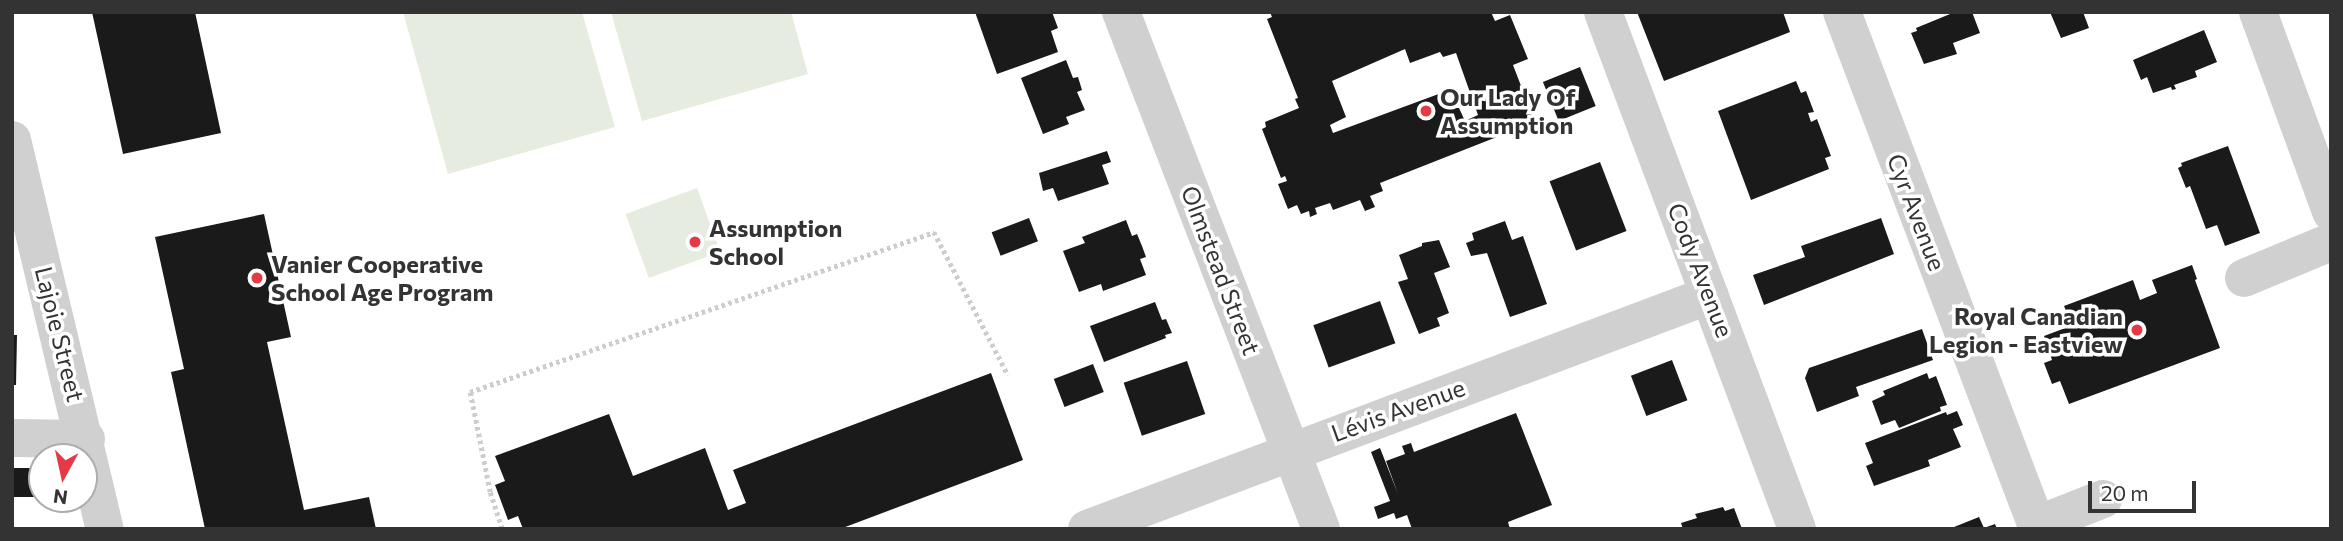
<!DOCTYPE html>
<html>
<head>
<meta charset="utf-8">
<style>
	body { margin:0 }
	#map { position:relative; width:2343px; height:541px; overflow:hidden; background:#fff; font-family:Commissioner,sans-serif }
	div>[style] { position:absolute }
	.green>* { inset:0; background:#e6ecdf; transform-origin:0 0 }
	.building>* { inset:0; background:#1a1a1a; transform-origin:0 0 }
	.path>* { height:4.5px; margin-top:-2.25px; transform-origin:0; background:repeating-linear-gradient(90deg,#cdcdcd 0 3.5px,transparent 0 7px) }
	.minor>* { height:38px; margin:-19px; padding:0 19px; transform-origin:19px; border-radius:19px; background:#d0d0d0 }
	.dots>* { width:19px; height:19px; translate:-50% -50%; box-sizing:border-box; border:4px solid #fff; border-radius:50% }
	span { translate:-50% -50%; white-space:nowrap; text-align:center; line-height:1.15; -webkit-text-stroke:7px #fff; paint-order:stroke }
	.poi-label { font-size:24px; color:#333; font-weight:700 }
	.left { translate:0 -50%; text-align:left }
	.right { translate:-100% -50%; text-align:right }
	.street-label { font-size:24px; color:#333 }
	.frame { position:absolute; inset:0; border:14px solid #333; pointer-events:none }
	.north { position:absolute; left:28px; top:443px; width:70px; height:70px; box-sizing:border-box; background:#fff; border:2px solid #adadad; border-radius:50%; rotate:188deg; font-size:19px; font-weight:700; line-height:28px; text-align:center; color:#333 }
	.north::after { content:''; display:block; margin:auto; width:24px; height:32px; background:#e63946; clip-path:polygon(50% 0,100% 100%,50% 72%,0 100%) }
	.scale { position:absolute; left:2088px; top:481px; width:108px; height:32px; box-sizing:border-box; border:4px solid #333; border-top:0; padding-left:9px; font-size:21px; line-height:24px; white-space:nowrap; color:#333; -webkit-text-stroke:5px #fff; paint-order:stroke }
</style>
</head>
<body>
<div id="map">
	<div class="green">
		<i style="clip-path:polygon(403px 12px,582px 12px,615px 127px,448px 174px)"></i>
		<i style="clip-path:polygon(611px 12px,791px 12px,808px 74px,642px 121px)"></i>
		<i style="left:697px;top:188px;width:68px;height:76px;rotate:70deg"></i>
	</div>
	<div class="building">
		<i style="clip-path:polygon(92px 12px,195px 12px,221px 133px,123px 154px)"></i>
		<i style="clip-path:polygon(975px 12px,1052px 12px,1058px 28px,1051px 31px,1058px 52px,997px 74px)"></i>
		<i style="clip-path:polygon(evenodd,1270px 12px,1491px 12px,1495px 21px,1510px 15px,1528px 59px,1513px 65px,1535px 122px,1380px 183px,1383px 191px,1370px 196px,1375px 207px,1365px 211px,1360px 200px,1333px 210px,1330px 203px,1315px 208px,1317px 214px,1310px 217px,1309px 211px,1301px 214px,1297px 205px,1288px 209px,1278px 184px,1287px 181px,1285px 176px,1281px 178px,1262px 129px,1266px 127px,1265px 122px,1299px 108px,1295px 99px,1298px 98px,1267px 19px,1272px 17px,1270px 12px,1405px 49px,1410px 63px,1440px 52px,1443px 57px,1456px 53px,1478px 115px,1465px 121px,1459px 108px,1450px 108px,1444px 92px,1333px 133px,1330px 125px,1346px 117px,1332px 81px,1405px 49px)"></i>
		<i style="clip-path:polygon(1637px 12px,1783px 12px,1790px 32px,1664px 81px)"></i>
		<i style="clip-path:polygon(1955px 12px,1972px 12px,1980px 33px,1953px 43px,1957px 54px,1924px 64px,1911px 33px,1917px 31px,1916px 28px)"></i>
		<i style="clip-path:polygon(2050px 12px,2083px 12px,2089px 28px,2061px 38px)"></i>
		<i style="clip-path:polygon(2204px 30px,2217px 62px,2195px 71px,2197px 77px,2174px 85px,2176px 89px,2172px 90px,2171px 87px,2153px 93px,2147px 77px,2141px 80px,2133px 60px)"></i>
		<i style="clip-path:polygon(1066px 60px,1073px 78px,1078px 77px,1082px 90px,1077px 92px,1085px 110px,1066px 117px,1069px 124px,1043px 134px,1021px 78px)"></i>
		<i style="left:1580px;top:67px;width:42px;height:40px;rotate:68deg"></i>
		<i style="clip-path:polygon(1796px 81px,1801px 93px,1806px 91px,1814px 112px,1808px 113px,1811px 122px,1817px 119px,1831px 156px,1825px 158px,1829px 169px,1751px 200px,1718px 111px)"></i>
		<i style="clip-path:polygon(2228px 146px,2260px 233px,2225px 246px,2217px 225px,2206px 229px,2190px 186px,2186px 188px,2178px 168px,2182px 166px,2181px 163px)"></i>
		<i style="clip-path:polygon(1107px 151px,1111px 162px,1102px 165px,1109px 184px,1058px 201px,1053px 188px,1043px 191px,1039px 173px)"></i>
		<i style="left:1600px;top:162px;width:74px;height:54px;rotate:69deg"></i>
		<i style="clip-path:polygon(264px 214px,291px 337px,267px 342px,304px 510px,369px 497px,376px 529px,205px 529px,171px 372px,184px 369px,155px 237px)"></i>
		<i style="left:1029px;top:218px;width:25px;height:40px;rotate:69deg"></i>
		<i style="clip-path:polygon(1881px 218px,1894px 254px,1764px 305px,1753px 275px,1805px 257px,1801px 246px)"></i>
		<i style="clip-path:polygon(1126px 220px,1132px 236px,1137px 234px,1142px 246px,1146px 257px,1140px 259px,1146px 275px,1103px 291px,1101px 284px,1079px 292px,1063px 251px,1085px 243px,1082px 237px)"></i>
		<i style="clip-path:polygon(1505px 221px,1512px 240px,1523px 236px,1547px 304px,1510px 317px,1487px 253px,1471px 256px,1466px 243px,1474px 240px,1472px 233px)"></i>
		<i style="clip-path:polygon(1439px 240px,1450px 267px,1434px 273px,1449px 313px,1437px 318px,1440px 326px,1419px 334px,1398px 282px,1408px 279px,1399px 255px,1422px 246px,1422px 243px)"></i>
		<i style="clip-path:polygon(2192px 265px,2197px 279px,2195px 280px,2220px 348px,2069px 404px,2060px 381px,2052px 384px,2044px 363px,2052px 360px,2044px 336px,2076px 324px,2071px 312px,2067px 313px,2064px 306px,2133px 280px,2140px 300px,2157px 293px,2152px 280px)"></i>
		<i style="left:1380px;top:301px;width:45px;height:71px;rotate:70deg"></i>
		<i style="clip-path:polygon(1155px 302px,1162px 320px,1166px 319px,1172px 333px,1165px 335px,1166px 338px,1104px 362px,1090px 326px)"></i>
		<i style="clip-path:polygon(1922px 329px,1933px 360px,1856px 387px,1859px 396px,1817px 412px,1805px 378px,1809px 368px)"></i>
		<i style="clip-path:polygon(12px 335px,17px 335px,16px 385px,12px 385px)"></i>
		<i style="left:1672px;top:360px;width:43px;height:44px;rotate:69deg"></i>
		<i style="left:1187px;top:361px;width:56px;height:67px;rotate:71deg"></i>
		<i style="left:1093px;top:364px;width:30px;height:42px;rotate:69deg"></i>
		<i style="clip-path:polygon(991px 373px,1023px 460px,840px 529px,523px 529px,518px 516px,508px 520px,495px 485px,505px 481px,495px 456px,609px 414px,633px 476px,705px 448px,728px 510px,746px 503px,733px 470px)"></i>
		<i style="clip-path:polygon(1927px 373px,1929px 379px,1936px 376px,1947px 405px,1940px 407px,1941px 411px,1899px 428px,1895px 420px,1881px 425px,1872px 401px,1885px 395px,1883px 391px)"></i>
		<i style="clip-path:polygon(1957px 411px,1963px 425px,1953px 429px,1961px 447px,1928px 460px,1930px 466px,1874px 486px,1866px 466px,1873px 463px,1865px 443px,1946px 412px,1947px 415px)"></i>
		<i style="clip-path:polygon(1516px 413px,1552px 505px,1508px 522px,1510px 529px,1412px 529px,1407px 515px,1396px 519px,1394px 513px,1378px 519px,1374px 507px,1390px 501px,1371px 452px,1380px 448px,1398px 494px,1386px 461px,1405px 454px,1402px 446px,1411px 443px,1414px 452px)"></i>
		<i style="left:42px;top:468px;width:29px;height:30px;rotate:90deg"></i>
		<i style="clip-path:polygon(1723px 507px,1725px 511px,1734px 508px,1742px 529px,1683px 529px,1681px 523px,1697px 518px,1695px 514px)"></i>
		<i style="clip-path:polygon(1979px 517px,1984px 528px,1995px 524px,1997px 529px,1949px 529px)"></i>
	</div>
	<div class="path">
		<i style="left:502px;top:529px;width:39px;rotate:-108deg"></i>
		<i style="left:490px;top:492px;width:102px;rotate:-101.3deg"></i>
		<i style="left:470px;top:392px;width:491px;rotate:-19deg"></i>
		<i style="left:934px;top:232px;width:161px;rotate:62.6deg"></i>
	</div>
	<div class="minor">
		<i style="left:1121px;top:12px;width:554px;rotate:68.85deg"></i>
		<i style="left:1603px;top:12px;width:552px;rotate:69.43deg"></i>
		<i style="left:1842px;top:12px;width:553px;rotate:69.24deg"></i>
		<i style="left:2258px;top:12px;width:213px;rotate:69.9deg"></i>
		<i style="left:12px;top:140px;width:400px;rotate:76.6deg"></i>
		<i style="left:2244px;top:278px;width:94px;rotate:-22.5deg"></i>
		<i style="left:12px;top:438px;width:74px;rotate:0.8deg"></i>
		<i style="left:2037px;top:525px;width:71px;rotate:-21.5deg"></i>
		<i style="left:1087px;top:529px;width:665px;rotate:-20.59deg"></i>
	</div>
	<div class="dots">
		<i style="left:1426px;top:111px;background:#e63946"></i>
		<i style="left:695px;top:242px;background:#e63946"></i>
		<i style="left:257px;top:278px;background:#e63946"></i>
		<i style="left:2137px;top:330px;background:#e63946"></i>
	</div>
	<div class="poi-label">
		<span class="left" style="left:1440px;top:111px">Our Lady Of<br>Assumption</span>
		<span class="left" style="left:709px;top:242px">Assumption<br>School</span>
		<span class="left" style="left:271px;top:278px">Vanier Cooperative<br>School Age Program</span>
		<span class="right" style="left:2123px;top:330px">Royal Canadian<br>Legion - Eastview</span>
	</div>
	<div class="street-label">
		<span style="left:1917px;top:212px;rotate:69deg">Cyr Avenue</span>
		<span style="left:1221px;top:270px;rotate:69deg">Olmstead Street</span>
		<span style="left:1701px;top:270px;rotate:69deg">Cody Avenue</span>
		<span style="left:60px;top:334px;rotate:76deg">Lajoie Street</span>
		<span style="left:1398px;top:410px;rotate:-20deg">Lévis Avenue</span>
	</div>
	<div class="frame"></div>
	<div class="north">N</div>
	<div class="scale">20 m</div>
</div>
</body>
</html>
